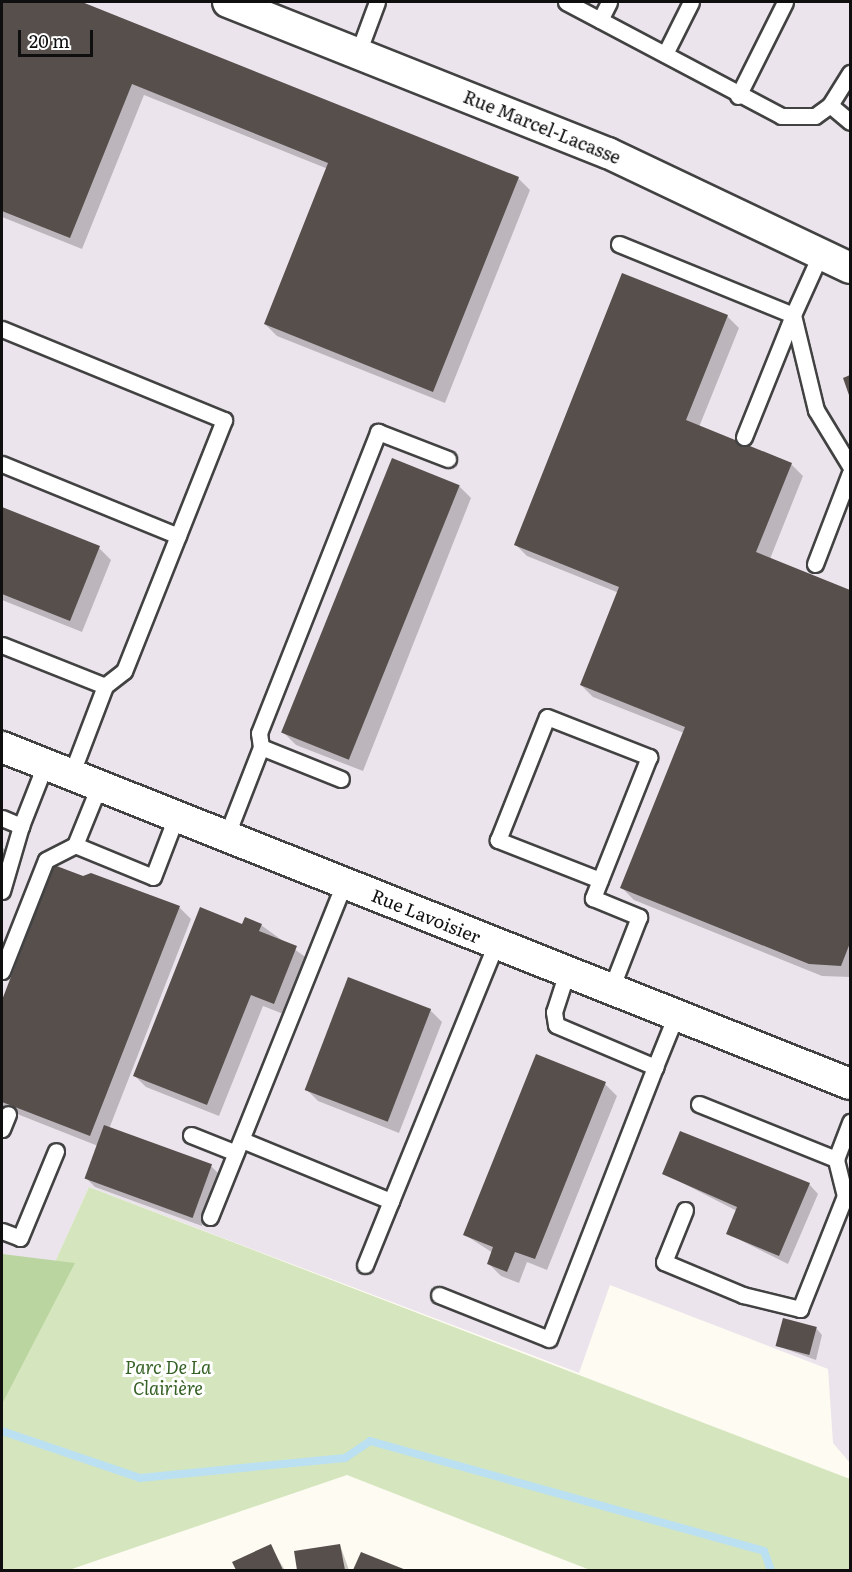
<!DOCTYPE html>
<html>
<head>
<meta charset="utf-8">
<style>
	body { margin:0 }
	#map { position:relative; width:852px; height:1572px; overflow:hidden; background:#fefbf2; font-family:Literata,serif }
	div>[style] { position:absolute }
	.industrial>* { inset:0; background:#ebe4ec }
	.green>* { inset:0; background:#d5e6be }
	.forest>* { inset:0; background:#bad59f }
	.shadow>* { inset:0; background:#0003 }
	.stream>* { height:8px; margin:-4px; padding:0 4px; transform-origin:4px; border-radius:4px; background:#bbe0f1 }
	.building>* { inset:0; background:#574f4c; transform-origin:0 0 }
	.roads { filter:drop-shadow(2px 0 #424242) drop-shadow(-2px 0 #424242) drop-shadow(0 2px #424242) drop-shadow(0 -2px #424242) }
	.lane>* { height:15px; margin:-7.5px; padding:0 7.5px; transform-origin:7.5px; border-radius:7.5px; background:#fff }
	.street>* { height:30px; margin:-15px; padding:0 15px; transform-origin:15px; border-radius:15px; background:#fff }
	span { translate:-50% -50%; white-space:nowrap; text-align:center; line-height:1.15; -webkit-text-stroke:6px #fff; paint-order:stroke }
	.street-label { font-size:18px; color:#0f0f0f }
	.park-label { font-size:18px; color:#356124; font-style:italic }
	.frame { position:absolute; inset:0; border:3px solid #0f0f0f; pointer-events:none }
	.scale { position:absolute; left:18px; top:30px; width:75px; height:27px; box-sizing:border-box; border:3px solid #0f0f0f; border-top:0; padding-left:8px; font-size:18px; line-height:21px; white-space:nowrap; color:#0f0f0f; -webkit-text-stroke:4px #fff; paint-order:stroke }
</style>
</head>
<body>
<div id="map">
	<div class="industrial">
		<i style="clip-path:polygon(2px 2px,850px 2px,850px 1463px,833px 1443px,828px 1369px,610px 1285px,579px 1373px,89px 1187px,47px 1280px,2px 1277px)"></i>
	</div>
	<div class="green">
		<i style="clip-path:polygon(89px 1187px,850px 1479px,850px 1570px,590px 1570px,347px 1475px,69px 1570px,2px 1570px,2px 1379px)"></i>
	</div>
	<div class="forest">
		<i style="clip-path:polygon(2px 1254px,75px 1263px,2px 1404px)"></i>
	</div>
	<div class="shadow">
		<i style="clip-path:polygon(2px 2px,78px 2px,518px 178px,530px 190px,445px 403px,277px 336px,265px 324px,328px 169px,144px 95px,82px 249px,2px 217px)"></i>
		<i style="clip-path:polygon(727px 316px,739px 328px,699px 427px,791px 464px,803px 476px,770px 559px,850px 591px,850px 977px,822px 976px,634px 900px,622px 888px,684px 733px,593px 697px,581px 685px,619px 593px,527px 556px,515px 544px)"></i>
		<i style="clip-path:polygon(459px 486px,471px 498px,363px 771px,296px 745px,284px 733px)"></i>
		<i style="clip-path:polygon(2px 509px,99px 548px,111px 560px,82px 632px,2px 600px)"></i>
		<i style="clip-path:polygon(2px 847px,18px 861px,2px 902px)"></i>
		<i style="clip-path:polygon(55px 867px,179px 907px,191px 919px,109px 1129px,212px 1167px,221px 1176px,202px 1226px,95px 1187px,86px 1178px,98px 1146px,2px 1108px,2px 1004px)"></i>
		<i style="clip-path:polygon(261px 925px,308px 959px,286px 1015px,263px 1006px,219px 1116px,146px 1087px,134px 1075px,243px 926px)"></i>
		<i style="clip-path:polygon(430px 1010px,442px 1022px,399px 1133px,318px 1101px,306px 1089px)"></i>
		<i style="clip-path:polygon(605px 1084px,617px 1096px,547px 1270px,527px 1262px,519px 1283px,501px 1276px,489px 1264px,493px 1253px,465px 1235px)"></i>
		<i style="clip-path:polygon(663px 1173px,809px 1184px,818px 1194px,788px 1264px,728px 1234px,737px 1211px)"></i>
		<i style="clip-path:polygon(816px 1328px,822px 1335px,816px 1360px,777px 1346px)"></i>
		<i style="clip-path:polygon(340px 1545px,349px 1570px,299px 1570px,296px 1552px)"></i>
		<i style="clip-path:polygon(270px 1546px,285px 1570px,238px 1570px,234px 1563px)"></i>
		<i style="clip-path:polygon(362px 1554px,402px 1570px,355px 1570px)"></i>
	</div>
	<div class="stream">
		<i style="left:2px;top:1431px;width:146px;rotate:18.8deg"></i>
		<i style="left:140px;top:1478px;width:206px;rotate:-5.6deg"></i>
		<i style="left:345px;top:1458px;width:30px;rotate:-34deg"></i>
		<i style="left:370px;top:1441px;width:409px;rotate:15.6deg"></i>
		<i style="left:764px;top:1551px;width:20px;rotate:70deg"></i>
	</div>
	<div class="building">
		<i style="clip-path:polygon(2px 2px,82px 2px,519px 177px,433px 392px,264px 324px,328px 163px,132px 84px,70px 238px,2px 211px)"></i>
		<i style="clip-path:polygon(622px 273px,728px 315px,686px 420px,792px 463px,756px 552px,850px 590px,850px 943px,841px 966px,809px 964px,620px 888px,685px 727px,580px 685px,619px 587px,514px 545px)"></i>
		<i style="clip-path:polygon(850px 375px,850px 398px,843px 378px)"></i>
		<i style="left:392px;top:458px;width:73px;height:296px;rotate:22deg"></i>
		<i style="clip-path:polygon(2px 507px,100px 546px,70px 621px,2px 594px)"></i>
		<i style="clip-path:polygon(54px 865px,83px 876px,91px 873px,180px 906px,90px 1136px,2px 1102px,2px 1000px)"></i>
		<i style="clip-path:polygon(200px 907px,242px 924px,245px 917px,262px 924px,259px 931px,297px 946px,274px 1004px,251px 995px,207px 1105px,133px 1076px)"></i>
		<i style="left:348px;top:977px;width:89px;height:121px;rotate:21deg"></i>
		<i style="clip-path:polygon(536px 1054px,606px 1082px,535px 1259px,515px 1252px,507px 1272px,487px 1264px,493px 1247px,463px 1235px)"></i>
		<i style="left:104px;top:1125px;width:115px;height:57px;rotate:20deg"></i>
		<i style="clip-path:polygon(680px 1131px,810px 1183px,779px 1256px,726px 1234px,737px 1207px,662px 1174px)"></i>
		<i style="left:783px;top:1318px;width:35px;height:29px;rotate:15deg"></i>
		<i style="clip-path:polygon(271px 1544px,283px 1570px,236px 1570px,232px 1562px)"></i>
		<i style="clip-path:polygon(340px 1544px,345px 1570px,297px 1570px,294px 1551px)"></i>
		<i style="clip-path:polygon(361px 1552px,406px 1570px,353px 1570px)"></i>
	</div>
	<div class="roads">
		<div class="lane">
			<i style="left:566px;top:2px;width:243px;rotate:27.9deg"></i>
			<i style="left:781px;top:116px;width:34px"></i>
			<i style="left:815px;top:116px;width:19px;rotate:-36deg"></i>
			<i style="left:830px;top:105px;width:38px;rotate:-58deg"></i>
			<i style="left:600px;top:20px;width:20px;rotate:-63deg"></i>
			<i style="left:358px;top:53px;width:54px;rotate:-69.6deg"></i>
			<i style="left:665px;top:54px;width:58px;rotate:-63.4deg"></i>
			<i style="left:738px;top:96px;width:105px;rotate:-63.4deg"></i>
			<i style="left:830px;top:105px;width:26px;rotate:40deg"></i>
			<i style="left:619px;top:244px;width:188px;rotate:22.2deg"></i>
			<i style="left:793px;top:315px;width:68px;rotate:-65.7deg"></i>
			<i style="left:793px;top:315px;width:98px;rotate:76.4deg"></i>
			<i style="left:816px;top:410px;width:66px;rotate:58.7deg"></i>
			<i style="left:2px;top:329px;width:240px;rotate:22.3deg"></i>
			<i style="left:224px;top:420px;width:270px;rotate:111.7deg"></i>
			<i style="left:124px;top:671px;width:24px;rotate:142deg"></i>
			<i style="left:744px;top:437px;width:131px;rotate:-68.1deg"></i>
			<i style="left:2px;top:464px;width:190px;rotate:22.2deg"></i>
			<i style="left:815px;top:564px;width:97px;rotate:-69deg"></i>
			<i style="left:2px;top:645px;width:111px;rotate:21.7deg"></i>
			<i style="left:105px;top:686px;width:95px;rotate:110.9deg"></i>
			<i style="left:261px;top:747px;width:14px;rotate:-98deg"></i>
			<i style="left:259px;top:733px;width:324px;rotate:-68.4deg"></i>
			<i style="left:378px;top:432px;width:75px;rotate:21.1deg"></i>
			<i style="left:99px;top:786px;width:64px;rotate:112.1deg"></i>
			<i style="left:75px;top:845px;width:84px;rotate:22.3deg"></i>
			<i style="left:153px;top:877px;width:64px;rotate:-69deg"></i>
			<i style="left:2px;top:818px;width:21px;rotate:23deg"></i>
			<i style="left:21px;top:826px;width:66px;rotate:-68.5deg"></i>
			<i style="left:226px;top:837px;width:97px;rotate:-68.7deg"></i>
			<i style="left:261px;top:747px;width:86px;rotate:21.8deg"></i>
			<i style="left:600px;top:880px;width:110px;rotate:-158.6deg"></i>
			<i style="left:498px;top:840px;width:132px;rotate:-68.3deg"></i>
			<i style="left:547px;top:717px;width:110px;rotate:21.4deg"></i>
			<i style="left:649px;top:757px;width:152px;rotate:111.7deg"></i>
			<i style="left:593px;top:898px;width:50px;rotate:22.4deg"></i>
			<i style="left:639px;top:917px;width:77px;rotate:111.3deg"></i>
			<i style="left:2px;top:891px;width:68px;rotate:-73.7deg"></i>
			<i style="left:2px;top:971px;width:119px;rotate:-68.4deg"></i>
			<i style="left:46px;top:860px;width:33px;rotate:-27deg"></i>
			<i style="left:567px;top:972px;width:42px;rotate:108deg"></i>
			<i style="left:554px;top:1012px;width:13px;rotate:81deg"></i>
			<i style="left:556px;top:1025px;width:108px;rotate:23deg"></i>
			<i style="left:655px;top:1067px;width:56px;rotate:-68deg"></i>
			<i style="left:699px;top:1104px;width:148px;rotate:21.9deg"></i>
			<i style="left:836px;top:1159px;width:40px;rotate:-69deg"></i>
			<i style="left:2px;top:1129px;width:16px;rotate:-68deg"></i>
			<i style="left:191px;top:1135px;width:48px;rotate:21.8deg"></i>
			<i style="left:242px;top:1140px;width:161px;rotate:22.3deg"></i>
			<i style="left:391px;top:1201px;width:278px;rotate:-67.8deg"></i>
			<i style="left:685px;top:1210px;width:56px;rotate:112deg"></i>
			<i style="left:664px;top:1262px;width:86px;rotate:22.7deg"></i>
			<i style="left:743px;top:1295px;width:59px;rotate:13.8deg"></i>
			<i style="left:800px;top:1309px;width:122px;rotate:-68.3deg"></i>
			<i style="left:845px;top:1196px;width:38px;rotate:-104deg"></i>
			<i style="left:210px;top:1217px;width:359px;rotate:-68.1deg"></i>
			<i style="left:2px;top:1231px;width:19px;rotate:21deg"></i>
			<i style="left:20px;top:1238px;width:94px;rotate:-67.5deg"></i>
			<i style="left:365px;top:1265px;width:69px;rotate:-67.9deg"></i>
			<i style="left:439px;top:1295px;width:118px;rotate:21.8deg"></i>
			<i style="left:549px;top:1339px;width:292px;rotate:-68.7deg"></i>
		</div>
		<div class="street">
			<i style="left:228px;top:2px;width:409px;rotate:21.7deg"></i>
			<i style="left:608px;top:153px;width:268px;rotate:25.4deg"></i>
			<i style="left:2px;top:747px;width:913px;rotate:21.67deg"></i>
		</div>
	</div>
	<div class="street-label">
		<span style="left:542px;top:127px;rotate:22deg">Rue Marcel-Lacasse</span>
		<span style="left:426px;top:916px;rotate:22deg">Rue Lavoisier</span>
	</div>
	<div class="park-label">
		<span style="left:168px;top:1378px">Parc De La<br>Clairière</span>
	</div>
	<div class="frame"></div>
	<div class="scale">20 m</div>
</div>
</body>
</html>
